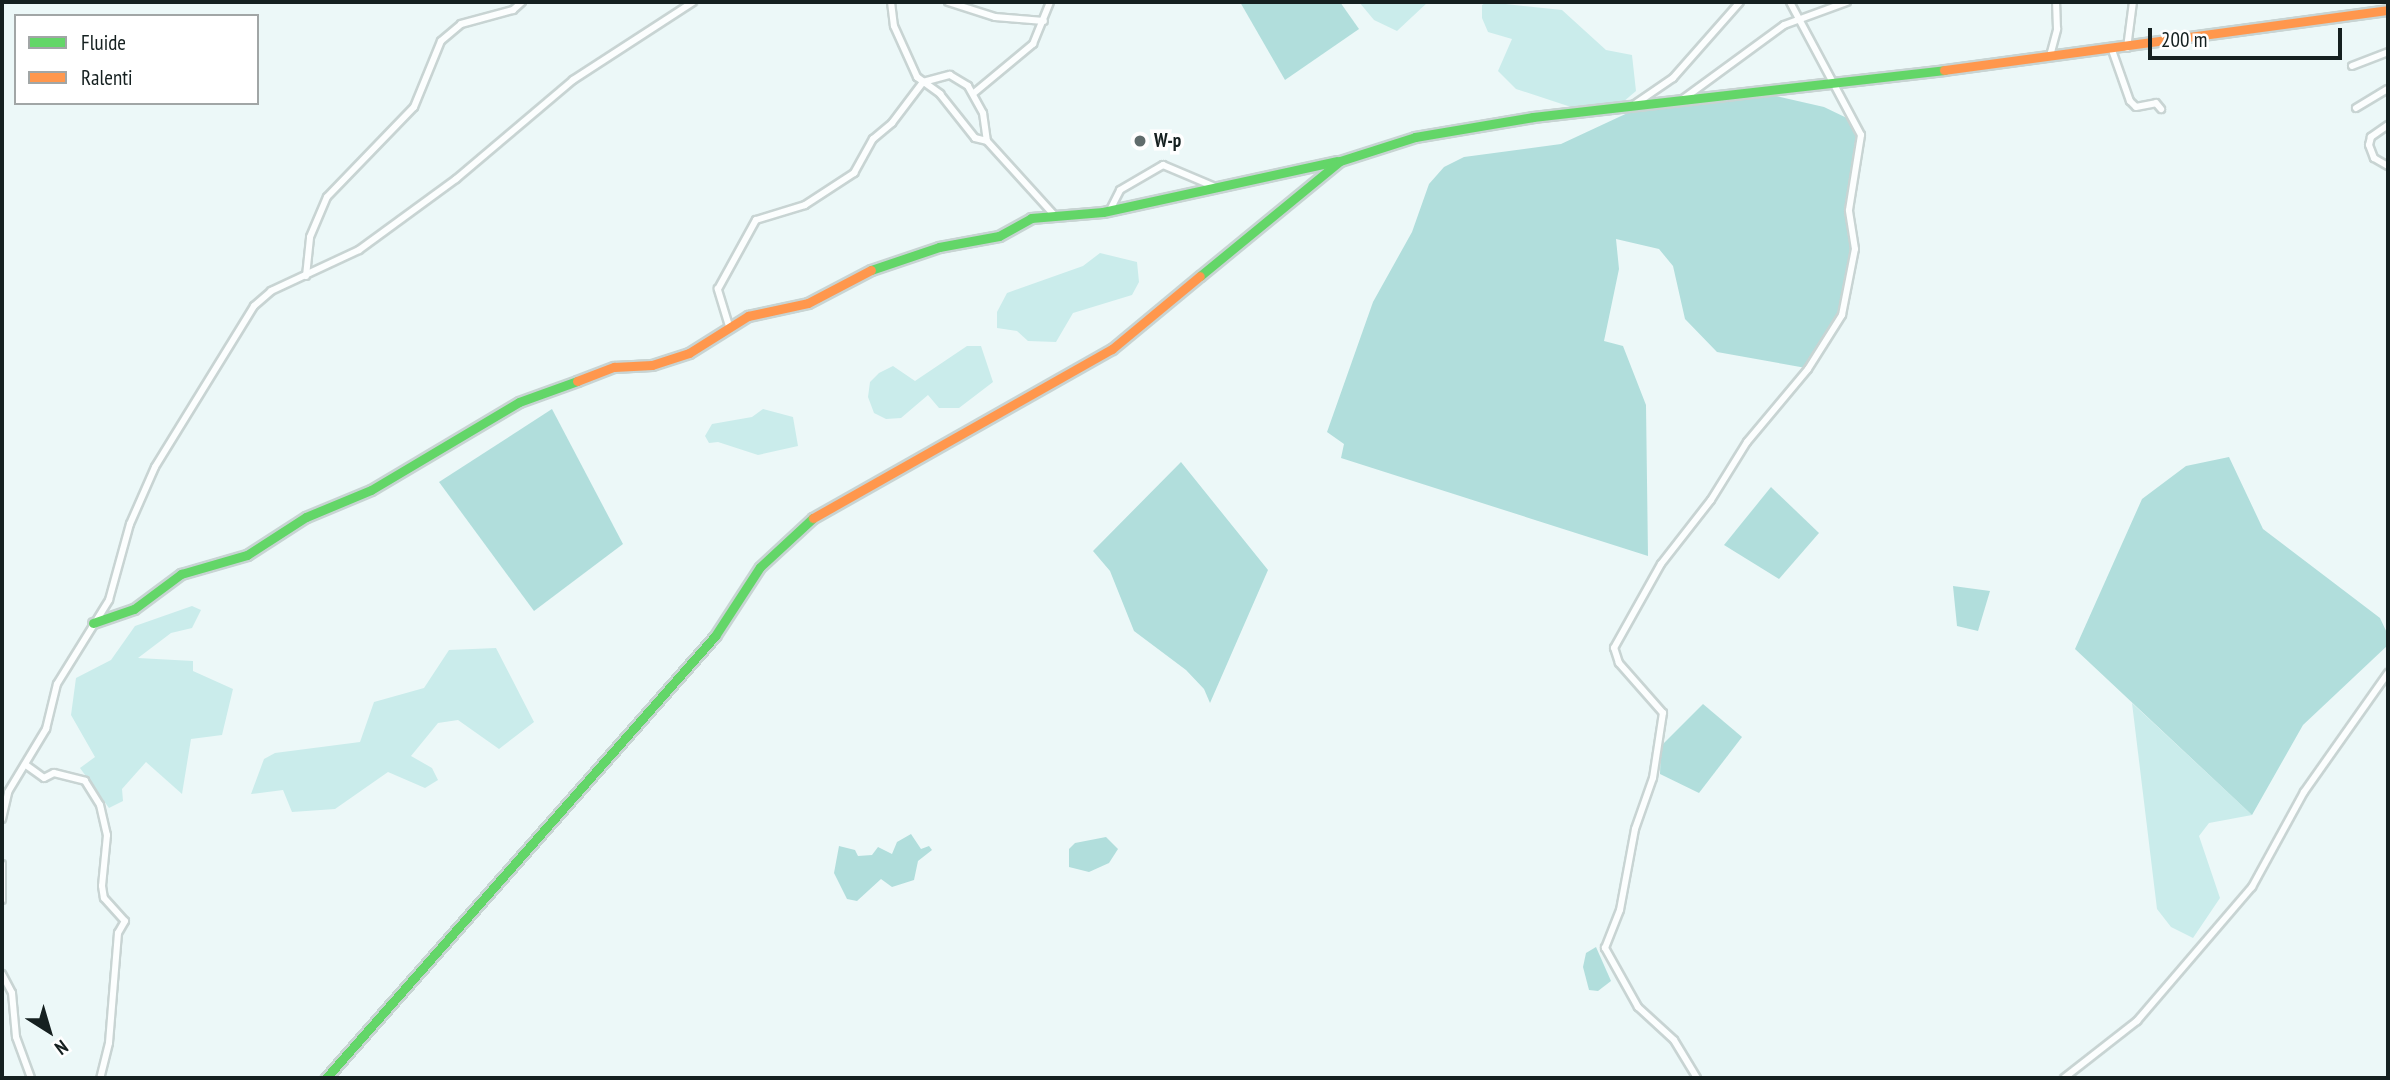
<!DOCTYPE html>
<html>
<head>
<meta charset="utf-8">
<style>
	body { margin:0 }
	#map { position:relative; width:2390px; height:1080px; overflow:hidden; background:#ecf8f8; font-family:"PT Sans Narrow",sans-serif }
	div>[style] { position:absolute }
	.green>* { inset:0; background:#caeceb }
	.forest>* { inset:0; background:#b1dedc }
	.roads { filter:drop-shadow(2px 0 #c8d4d3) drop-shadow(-2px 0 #c8d4d3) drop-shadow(0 2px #c8d4d3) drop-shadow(0 -2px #c8d4d3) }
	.street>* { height:6px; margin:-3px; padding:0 3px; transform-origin:3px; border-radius:3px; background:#fcfefe }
	.fast>* { height:9px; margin:-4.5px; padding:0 4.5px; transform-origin:4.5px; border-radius:4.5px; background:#63d668 }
	.slow>* { height:9px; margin:-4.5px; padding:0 4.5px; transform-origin:4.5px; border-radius:4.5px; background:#ff974d }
	.dots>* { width:19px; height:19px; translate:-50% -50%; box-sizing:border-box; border:4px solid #fff; border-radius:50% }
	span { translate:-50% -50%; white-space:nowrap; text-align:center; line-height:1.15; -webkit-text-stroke:7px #fff; paint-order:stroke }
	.poi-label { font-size:19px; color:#152020; font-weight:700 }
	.left { translate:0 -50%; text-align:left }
	.frame { position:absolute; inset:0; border:4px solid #152020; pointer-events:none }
	.legend { position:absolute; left:14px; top:14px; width:245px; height:91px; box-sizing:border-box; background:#fff; border:2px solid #a1a6a6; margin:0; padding:9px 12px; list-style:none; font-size:21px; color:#152020 }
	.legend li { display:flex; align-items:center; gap:14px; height:35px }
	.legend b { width:35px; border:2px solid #a1a6a6 }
	.north { position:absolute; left:14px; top:996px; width:70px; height:70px; -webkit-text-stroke:5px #fff; paint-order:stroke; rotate:143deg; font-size:19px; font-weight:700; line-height:28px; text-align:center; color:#152020 }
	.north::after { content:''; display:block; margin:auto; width:24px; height:32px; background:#152020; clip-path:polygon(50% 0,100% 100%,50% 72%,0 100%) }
	.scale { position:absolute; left:2148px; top:28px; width:194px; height:32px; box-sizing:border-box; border:4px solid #152020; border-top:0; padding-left:9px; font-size:21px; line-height:24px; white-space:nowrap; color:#152020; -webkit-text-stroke:5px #fff; paint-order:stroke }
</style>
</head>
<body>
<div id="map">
	<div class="green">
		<i style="clip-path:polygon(1359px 2px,1428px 2px,1397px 31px,1374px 20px)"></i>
		<i style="clip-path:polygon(1487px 2px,1562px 10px,1606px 50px,1632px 55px,1636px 91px,1623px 102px,1574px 108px,1516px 89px,1498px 71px,1512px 39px,1488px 32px,1482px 18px,1482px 5px)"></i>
		<i style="clip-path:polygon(1100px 253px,1137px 262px,1139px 282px,1132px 295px,1073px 313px,1056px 342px,1028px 341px,1017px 331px,997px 328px,997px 312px,1007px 293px,1083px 266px)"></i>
		<i style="clip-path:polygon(967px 346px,981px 346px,993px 382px,959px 408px,939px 408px,928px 395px,901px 418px,886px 419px,874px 413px,868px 397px,870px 382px,879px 373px,893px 366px,915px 381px)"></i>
		<i style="clip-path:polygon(763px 409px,793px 417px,798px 446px,758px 455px,718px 442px,709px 443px,705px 436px,712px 424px,752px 417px)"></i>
		<i style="clip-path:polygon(192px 606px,201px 610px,192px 628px,171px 633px,138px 658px,193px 661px,193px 671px,233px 689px,222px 735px,191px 739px,182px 794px,146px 762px,122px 789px,123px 801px,109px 808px,80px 768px,95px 757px,71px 715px,76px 678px,111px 660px,135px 626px)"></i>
		<i style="clip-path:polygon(496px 648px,534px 722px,499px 749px,458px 720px,438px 723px,411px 756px,432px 768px,438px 780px,425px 788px,388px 772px,335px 809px,292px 812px,283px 790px,251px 794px,264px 759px,275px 753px,360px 742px,374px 702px,424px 688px,449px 650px)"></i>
		<i style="clip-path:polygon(2132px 703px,2252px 815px,2209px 823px,2199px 836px,2220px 898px,2193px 938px,2171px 927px,2157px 909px)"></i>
	</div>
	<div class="forest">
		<i style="clip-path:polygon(1240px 2px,1340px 2px,1359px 29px,1285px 80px)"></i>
		<i style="clip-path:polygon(1763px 93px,1824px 107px,1851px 120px,1860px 135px,1847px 211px,1854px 249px,1842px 315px,1806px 368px,1717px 352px,1685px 319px,1673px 266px,1659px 249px,1616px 239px,1619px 269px,1604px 341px,1623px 346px,1646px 405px,1648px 556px,1341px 458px,1344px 444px,1327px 432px,1373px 302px,1412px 232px,1429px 184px,1444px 167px,1464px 157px,1561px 144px,1634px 110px)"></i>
		<i style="clip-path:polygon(552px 409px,623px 544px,534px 611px,439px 482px)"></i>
		<i style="clip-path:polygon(2229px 457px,2263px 529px,2380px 618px,2388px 635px,2388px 645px,2303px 725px,2252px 815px,2075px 649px,2142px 499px,2186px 466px)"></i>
		<i style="clip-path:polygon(1181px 462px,1268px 570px,1210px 703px,1204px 689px,1186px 670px,1134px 631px,1110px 571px,1093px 551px)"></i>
		<i style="clip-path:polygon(1771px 487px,1819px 533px,1779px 579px,1724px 545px)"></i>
		<i style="clip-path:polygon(1953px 586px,1990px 591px,1978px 631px,1957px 626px)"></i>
		<i style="clip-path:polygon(1703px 704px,1742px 737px,1699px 793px,1660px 774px,1661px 746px)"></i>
		<i style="clip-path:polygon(911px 834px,921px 849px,929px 846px,932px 850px,918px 861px,914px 880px,892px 887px,881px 879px,857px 901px,847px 899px,834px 873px,839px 846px,855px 850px,858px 856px,872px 855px,878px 847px,892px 854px,897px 842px)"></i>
		<i style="clip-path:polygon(1106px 837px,1118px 849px,1109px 863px,1089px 872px,1069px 867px,1069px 849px,1075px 843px)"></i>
		<i style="clip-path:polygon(1596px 947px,1611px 981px,1598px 991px,1589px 990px,1583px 967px,1586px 953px)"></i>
	</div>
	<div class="roads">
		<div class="street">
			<i style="left:891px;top:2px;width:24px;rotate:83deg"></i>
			<i style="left:894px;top:26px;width:56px;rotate:65.7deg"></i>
			<i style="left:917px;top:77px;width:29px;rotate:36deg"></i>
			<i style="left:940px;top:94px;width:56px;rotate:51.5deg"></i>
			<i style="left:975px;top:138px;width:12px;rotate:14deg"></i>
			<i style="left:948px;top:2px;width:49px;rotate:17.7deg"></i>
			<i style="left:995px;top:17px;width:49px;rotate:4.7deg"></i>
			<i style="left:2127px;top:48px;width:46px;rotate:-82.6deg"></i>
			<i style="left:2112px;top:50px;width:54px;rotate:70.6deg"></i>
			<i style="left:2130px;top:101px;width:8px;rotate:45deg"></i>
			<i style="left:2136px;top:107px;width:20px;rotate:-11deg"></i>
			<i style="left:2156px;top:103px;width:8px;rotate:50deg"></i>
			<i style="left:2050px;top:56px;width:28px;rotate:-75deg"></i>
			<i style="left:2057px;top:29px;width:27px;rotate:-92deg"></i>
			<i style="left:2352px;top:66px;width:39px;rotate:-21deg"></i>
			<i style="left:974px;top:93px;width:77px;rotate:-39.7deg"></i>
			<i style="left:1033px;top:44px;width:45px;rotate:-68deg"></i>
			<i style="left:1683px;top:99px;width:125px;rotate:-36.2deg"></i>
			<i style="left:1784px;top:25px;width:67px;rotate:-20.1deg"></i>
			<i style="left:1635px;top:104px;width:46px;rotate:-34.4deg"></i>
			<i style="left:1673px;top:78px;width:101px;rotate:-48.6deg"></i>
			<i style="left:2356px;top:108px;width:37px;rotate:-31deg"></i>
			<i style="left:2388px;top:125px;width:21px;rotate:145deg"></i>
			<i style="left:2371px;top:137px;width:8px;rotate:104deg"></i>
			<i style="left:2369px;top:145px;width:14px;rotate:69deg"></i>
			<i style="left:2374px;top:158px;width:16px;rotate:30deg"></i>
			<i style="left:1110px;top:210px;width:22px;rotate:-63deg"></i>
			<i style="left:1120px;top:190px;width:50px;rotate:-30.2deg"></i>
			<i style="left:1163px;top:165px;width:56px;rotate:22.9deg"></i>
			<i style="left:306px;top:276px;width:39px;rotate:-84deg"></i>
			<i style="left:310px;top:237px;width:43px;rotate:-67deg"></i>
			<i style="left:327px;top:197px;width:125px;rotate:-46deg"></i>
			<i style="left:414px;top:107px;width:71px;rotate:-67.8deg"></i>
			<i style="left:441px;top:41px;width:26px;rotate:-40deg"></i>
			<i style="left:461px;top:24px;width:54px;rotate:-15.1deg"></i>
			<i style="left:513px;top:10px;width:12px;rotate:-42deg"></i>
			<i style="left:729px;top:326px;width:39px;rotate:-107deg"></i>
			<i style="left:718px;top:289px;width:79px;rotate:-61.2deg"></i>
			<i style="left:756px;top:220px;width:51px;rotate:-17deg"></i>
			<i style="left:805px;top:205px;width:59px;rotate:-33.1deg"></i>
			<i style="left:854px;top:173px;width:39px;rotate:-61deg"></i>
			<i style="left:873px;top:139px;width:25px;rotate:-40deg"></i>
			<i style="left:892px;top:123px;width:51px;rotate:-52.9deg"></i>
			<i style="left:923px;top:82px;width:28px;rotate:-15deg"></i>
			<i style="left:950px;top:75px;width:21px;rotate:31deg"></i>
			<i style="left:968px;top:86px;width:31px;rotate:61deg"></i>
			<i style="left:983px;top:113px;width:28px;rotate:82deg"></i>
			<i style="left:987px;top:141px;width:101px;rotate:47.8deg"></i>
			<i style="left:26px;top:765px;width:22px;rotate:36deg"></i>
			<i style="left:44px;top:778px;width:11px;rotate:-27deg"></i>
			<i style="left:54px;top:773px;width:32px;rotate:14deg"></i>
			<i style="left:85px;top:781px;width:28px;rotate:58deg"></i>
			<i style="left:100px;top:805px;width:31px;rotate:77deg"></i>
			<i style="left:107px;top:835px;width:51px;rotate:95.6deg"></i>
			<i style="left:102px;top:886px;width:12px;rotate:81deg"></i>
			<i style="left:104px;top:898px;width:31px;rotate:48deg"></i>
			<i style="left:125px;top:921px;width:14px;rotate:120deg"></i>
			<i style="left:118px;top:933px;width:110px;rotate:94.7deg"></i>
			<i style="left:109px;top:1043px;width:36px;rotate:104deg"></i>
			<i style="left:2px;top:819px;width:28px;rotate:-77deg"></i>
			<i style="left:8px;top:792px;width:74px;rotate:-58.9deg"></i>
			<i style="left:46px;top:729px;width:46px;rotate:-76.3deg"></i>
			<i style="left:57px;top:684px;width:99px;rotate:-58.2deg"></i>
			<i style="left:109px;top:600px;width:79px;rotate:-74.6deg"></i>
			<i style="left:130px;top:524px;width:62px;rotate:-66.3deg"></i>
			<i style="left:155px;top:467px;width:189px;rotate:-58.4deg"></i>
			<i style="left:254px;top:306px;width:23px;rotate:-41deg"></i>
			<i style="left:271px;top:291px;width:97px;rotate:-25deg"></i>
			<i style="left:359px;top:250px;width:120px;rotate:-36.2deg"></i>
			<i style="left:456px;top:179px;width:153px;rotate:-40.2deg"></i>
			<i style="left:573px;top:80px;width:143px;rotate:-33deg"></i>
			<i style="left:2px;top:864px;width:36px;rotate:90deg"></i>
			<i style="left:2px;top:974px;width:21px;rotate:62deg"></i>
			<i style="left:12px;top:993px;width:44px;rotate:84.8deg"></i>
			<i style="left:16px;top:1037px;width:44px;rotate:69.9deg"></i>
			<i style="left:1697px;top:1078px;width:44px;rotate:-121.2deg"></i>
			<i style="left:1674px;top:1040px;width:49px;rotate:-137.5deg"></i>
			<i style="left:1638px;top:1007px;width:68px;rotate:-119.2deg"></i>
			<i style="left:1605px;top:948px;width:41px;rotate:-68.5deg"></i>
			<i style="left:1620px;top:910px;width:82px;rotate:-79.5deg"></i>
			<i style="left:1635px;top:829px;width:54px;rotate:-70.6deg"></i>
			<i style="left:1653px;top:778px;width:66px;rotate:-81.3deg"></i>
			<i style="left:1663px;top:713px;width:67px;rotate:-131.3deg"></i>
			<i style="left:1619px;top:663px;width:16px;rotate:-108deg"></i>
			<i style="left:1614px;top:648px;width:96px;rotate:-60.8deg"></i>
			<i style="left:1661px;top:564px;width:81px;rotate:-52deg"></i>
			<i style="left:1711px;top:500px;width:68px;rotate:-58.2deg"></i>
			<i style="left:1747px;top:442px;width:95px;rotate:-50.1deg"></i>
			<i style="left:1808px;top:369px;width:64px;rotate:-57.8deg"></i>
			<i style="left:1842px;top:315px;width:67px;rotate:-78.9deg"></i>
			<i style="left:1855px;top:249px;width:39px;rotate:-99deg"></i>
			<i style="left:1849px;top:210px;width:76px;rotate:-80.9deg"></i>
			<i style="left:1861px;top:135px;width:151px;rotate:-118.1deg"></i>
			<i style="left:2064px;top:1078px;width:93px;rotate:-38deg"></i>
			<i style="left:2137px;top:1021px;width:177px;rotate:-49.4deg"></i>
			<i style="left:2252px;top:887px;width:108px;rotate:-61.3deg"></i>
			<i style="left:2304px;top:792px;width:146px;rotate:-54.8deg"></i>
		</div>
		<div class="fast">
			<i style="left:871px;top:270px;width:72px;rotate:-18.7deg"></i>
			<i style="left:939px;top:247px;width:61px;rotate:-10.4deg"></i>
			<i style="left:999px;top:236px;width:37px;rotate:-29deg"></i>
			<i style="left:1031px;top:218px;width:72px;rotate:-4.8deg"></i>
			<i style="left:1103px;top:212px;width:239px;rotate:-12.3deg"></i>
			<i style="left:1200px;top:276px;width:181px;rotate:-39.4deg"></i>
			<i style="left:1340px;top:161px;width:79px;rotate:-17.7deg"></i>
			<i style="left:1415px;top:137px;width:120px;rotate:-9.6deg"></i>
			<i style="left:1533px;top:117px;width:414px;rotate:-6.5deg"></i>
			<i style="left:93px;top:623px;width:43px;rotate:-18.9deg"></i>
			<i style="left:134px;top:609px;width:59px;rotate:-36.7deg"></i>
			<i style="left:181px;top:574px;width:69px;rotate:-16.1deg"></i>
			<i style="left:247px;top:555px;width:70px;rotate:-32.8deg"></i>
			<i style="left:306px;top:517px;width:70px;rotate:-22.6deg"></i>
			<i style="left:371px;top:490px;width:172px;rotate:-30.7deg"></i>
			<i style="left:519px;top:402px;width:62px;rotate:-19.9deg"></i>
			<i style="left:326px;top:1078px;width:589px;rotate:-48.65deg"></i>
			<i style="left:715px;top:636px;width:82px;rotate:-56.9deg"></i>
			<i style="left:760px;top:567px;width:72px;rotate:-42.8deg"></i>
		</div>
		<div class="slow">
			<i style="left:1944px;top:70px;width:448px;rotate:-7.7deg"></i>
			<i style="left:577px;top:381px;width:40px;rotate:-21deg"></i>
			<i style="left:614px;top:367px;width:38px;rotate:-3deg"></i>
			<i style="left:652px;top:365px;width:39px;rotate:-18deg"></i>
			<i style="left:689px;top:353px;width:70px;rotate:-32.1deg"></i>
			<i style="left:748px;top:316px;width:61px;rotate:-12.2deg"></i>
			<i style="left:808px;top:303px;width:71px;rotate:-27.6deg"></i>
			<i style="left:813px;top:518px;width:343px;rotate:-29.5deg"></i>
			<i style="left:1112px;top:349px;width:114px;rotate:-39.7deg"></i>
		</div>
	</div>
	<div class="dots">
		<i style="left:1140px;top:141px;background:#606c6c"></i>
	</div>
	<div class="poi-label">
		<span class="left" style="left:1154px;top:141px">W-p</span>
	</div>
	<div class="frame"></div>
	<ul class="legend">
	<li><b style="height:9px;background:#63d668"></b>Fluide</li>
	<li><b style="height:9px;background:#ff974d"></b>Ralenti</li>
	</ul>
	<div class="north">N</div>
	<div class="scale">200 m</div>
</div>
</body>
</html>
